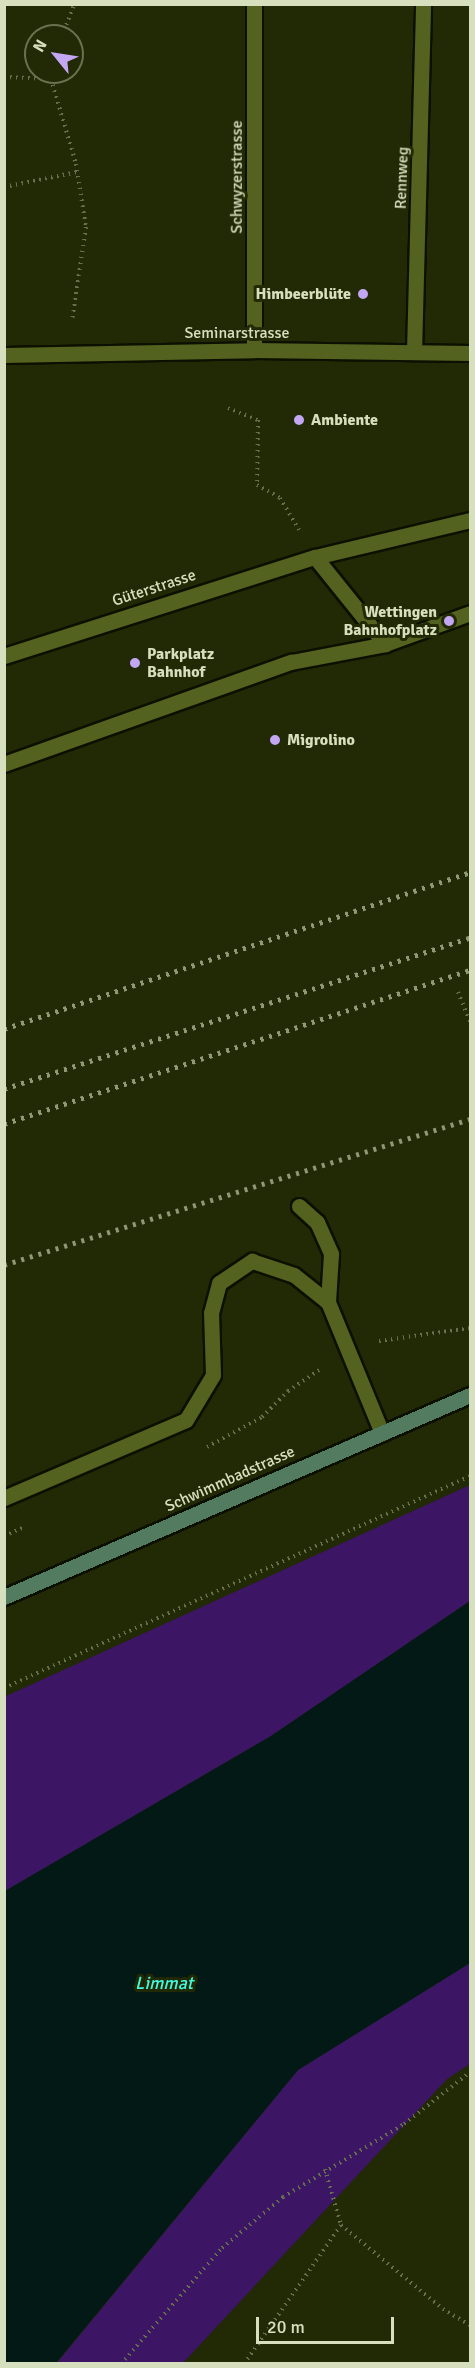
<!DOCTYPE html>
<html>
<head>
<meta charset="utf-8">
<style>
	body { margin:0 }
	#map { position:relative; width:475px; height:2368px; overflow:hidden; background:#212905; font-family:Signika,sans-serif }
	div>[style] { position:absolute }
	.green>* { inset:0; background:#3c1565 }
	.water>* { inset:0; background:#031915 }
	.path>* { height:4px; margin-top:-2px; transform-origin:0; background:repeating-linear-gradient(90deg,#67704d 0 1.5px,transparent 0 6px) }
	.roads { filter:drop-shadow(2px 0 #0c1000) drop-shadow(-2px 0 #0c1000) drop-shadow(0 2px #0c1000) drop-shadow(0 -2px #0c1000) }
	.service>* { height:15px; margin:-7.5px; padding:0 7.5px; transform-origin:7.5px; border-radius:7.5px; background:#53621e }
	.minor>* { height:15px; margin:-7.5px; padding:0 7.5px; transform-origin:7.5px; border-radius:7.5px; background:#53621e }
	.tertiary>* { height:15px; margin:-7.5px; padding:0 7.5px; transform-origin:7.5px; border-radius:7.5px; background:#53621e }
	.secondary>* { height:15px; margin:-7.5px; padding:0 7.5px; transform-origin:7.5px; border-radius:7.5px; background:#537b5f }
	.rail>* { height:4.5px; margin-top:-2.25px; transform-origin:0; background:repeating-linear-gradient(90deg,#909977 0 3px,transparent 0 9px) }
	.dots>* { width:16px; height:16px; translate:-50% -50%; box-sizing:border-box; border:3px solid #212905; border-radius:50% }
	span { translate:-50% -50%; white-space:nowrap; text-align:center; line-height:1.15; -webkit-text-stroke:6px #212905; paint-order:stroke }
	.street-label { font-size:16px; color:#d6e0be }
	.poi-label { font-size:16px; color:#d6e0be; font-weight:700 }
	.right { translate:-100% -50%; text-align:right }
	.left { translate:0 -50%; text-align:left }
	.water-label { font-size:18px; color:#42f8de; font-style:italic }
	.frame { position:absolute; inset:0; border:6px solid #d6e0be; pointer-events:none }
	.north { position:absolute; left:24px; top:24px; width:60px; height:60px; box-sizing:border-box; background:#212905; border:2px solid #69724f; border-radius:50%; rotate:300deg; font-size:16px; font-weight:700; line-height:24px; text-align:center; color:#d6e0be }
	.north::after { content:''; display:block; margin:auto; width:21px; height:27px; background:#c3a7f2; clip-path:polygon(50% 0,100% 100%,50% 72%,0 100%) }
	.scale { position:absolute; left:256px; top:2317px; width:138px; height:27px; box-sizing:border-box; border:3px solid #d6e0be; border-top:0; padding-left:8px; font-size:18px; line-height:21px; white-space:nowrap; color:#d6e0be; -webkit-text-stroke:4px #212905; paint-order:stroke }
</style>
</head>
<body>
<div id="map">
	<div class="green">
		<i style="clip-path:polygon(470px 1485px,470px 1601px,271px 1736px,5px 1891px,4px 1697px)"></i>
		<i style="clip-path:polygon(470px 1963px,470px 2064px,447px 2079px,183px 2363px,56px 2364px,298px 2070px)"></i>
	</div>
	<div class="water">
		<i style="clip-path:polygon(470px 1601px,470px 1963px,298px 2070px,56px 2363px,5px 2363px,5px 1891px,271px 1736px)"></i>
	</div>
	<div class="path">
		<i style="left:62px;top:36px;width:34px;rotate:-69deg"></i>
		<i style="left:4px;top:77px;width:47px;rotate:2.4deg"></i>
		<i style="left:51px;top:79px;width:89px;rotate:73.6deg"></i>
		<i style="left:76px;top:164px;width:64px;rotate:81deg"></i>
		<i style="left:86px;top:227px;width:95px;rotate:98.5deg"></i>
		<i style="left:51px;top:79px;width:7px;rotate:-74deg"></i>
		<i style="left:4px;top:187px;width:75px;rotate:-11.6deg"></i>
		<i style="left:228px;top:408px;width:32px;rotate:22deg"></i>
		<i style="left:258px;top:420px;width:65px;rotate:90.9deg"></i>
		<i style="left:257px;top:485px;width:26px;rotate:29deg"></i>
		<i style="left:280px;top:498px;width:37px;rotate:59deg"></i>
		<i style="left:458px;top:992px;width:32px;rotate:68deg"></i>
		<i style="left:379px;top:1341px;width:92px;rotate:-8.1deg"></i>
		<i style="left:207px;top:1447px;width:63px;rotate:-28.6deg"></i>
		<i style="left:262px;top:1417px;width:37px;rotate:-45deg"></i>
		<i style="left:288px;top:1391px;width:40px;rotate:-34deg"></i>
		<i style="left:4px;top:1536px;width:20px;rotate:-24deg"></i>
		<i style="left:4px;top:1688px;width:512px;rotate:-24.46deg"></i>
		<i style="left:325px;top:2169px;width:58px;rotate:74.1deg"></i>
		<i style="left:341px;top:2225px;width:132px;rotate:39.5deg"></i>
		<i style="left:443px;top:2309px;width:31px;rotate:31deg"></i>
		<i style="left:121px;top:2364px;width:154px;rotate:-49deg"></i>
		<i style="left:222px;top:2248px;width:80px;rotate:-39.9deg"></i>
		<i style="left:283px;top:2197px;width:141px;rotate:-31.1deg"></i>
		<i style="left:404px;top:2124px;width:84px;rotate:-38.2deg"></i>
		<i style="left:244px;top:2364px;width:169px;rotate:-55.1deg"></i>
	</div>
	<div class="roads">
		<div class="service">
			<i style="left:4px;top:764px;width:305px;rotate:-19.6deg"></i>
			<i style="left:299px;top:1206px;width:24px;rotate:42deg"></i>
			<i style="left:317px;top:1222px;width:35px;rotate:66deg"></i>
			<i style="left:331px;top:1254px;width:48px;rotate:93.6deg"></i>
			<i style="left:4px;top:1498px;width:198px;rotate:-23.2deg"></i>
			<i style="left:186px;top:1420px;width:52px;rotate:-59deg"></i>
			<i style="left:213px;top:1375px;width:62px;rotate:-91.8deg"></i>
			<i style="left:211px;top:1313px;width:31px;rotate:-75deg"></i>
			<i style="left:219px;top:1283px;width:40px;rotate:-34deg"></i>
			<i style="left:252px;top:1261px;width:44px;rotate:18.4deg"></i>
			<i style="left:294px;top:1275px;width:43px;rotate:38.5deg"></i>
			<i style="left:328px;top:1302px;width:142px;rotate:67.6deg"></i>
		</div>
		<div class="minor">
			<i style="left:254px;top:350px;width:346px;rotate:-90deg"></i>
			<i style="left:414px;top:352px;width:348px;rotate:-88.5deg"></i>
			<i style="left:315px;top:557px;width:112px;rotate:51.2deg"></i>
			<i style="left:385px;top:644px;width:90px;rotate:-20deg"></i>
			<i style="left:4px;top:656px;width:326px;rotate:-17.7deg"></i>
			<i style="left:315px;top:557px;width:159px;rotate:-13.4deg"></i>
			<i style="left:291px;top:662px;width:96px;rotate:-10.8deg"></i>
		</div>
		<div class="tertiary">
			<i style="left:4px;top:355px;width:250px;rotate:-1.1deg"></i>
			<i style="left:254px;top:350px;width:216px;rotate:0.8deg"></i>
		</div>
		<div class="secondary">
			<i style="left:4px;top:1597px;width:508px;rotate:-23.44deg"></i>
		</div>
	</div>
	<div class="rail">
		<i style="left:4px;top:1029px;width:492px;rotate:-18.6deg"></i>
		<i style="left:4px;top:1089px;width:490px;rotate:-18deg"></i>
		<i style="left:4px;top:1124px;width:491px;rotate:-18.3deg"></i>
		<i style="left:4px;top:1265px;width:488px;rotate:-17.4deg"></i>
	</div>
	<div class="dots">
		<i style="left:363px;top:294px;background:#c3a7f2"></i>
		<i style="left:299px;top:420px;background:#c3a7f2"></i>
		<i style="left:449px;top:621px;background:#c3a7f2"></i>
		<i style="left:135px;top:663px;background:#c3a7f2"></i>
		<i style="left:275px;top:740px;background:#c3a7f2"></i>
	</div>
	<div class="street-label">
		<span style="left:237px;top:177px;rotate:-90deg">Schwyzerstrasse</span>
		<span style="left:402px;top:178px;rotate:-88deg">Rennweg</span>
		<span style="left:237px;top:333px">Seminarstrasse</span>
		<span style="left:154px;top:588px;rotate:-18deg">Güterstrasse</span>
		<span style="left:230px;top:1479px;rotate:-24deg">Schwimmbadstrasse</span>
	</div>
	<div class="poi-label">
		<span class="right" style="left:351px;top:294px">Himbeerblüte</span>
		<span class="left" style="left:311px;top:420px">Ambiente</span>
		<span class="right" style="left:437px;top:621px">Wettingen<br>Bahnhofplatz</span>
		<span class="left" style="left:147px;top:663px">Parkplatz<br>Bahnhof</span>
		<span class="left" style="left:287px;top:740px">Migrolino</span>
	</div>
	<div class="water-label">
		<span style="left:164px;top:1983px">Limmat</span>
	</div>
	<div class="frame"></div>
	<div class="north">N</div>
	<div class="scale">20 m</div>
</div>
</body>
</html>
